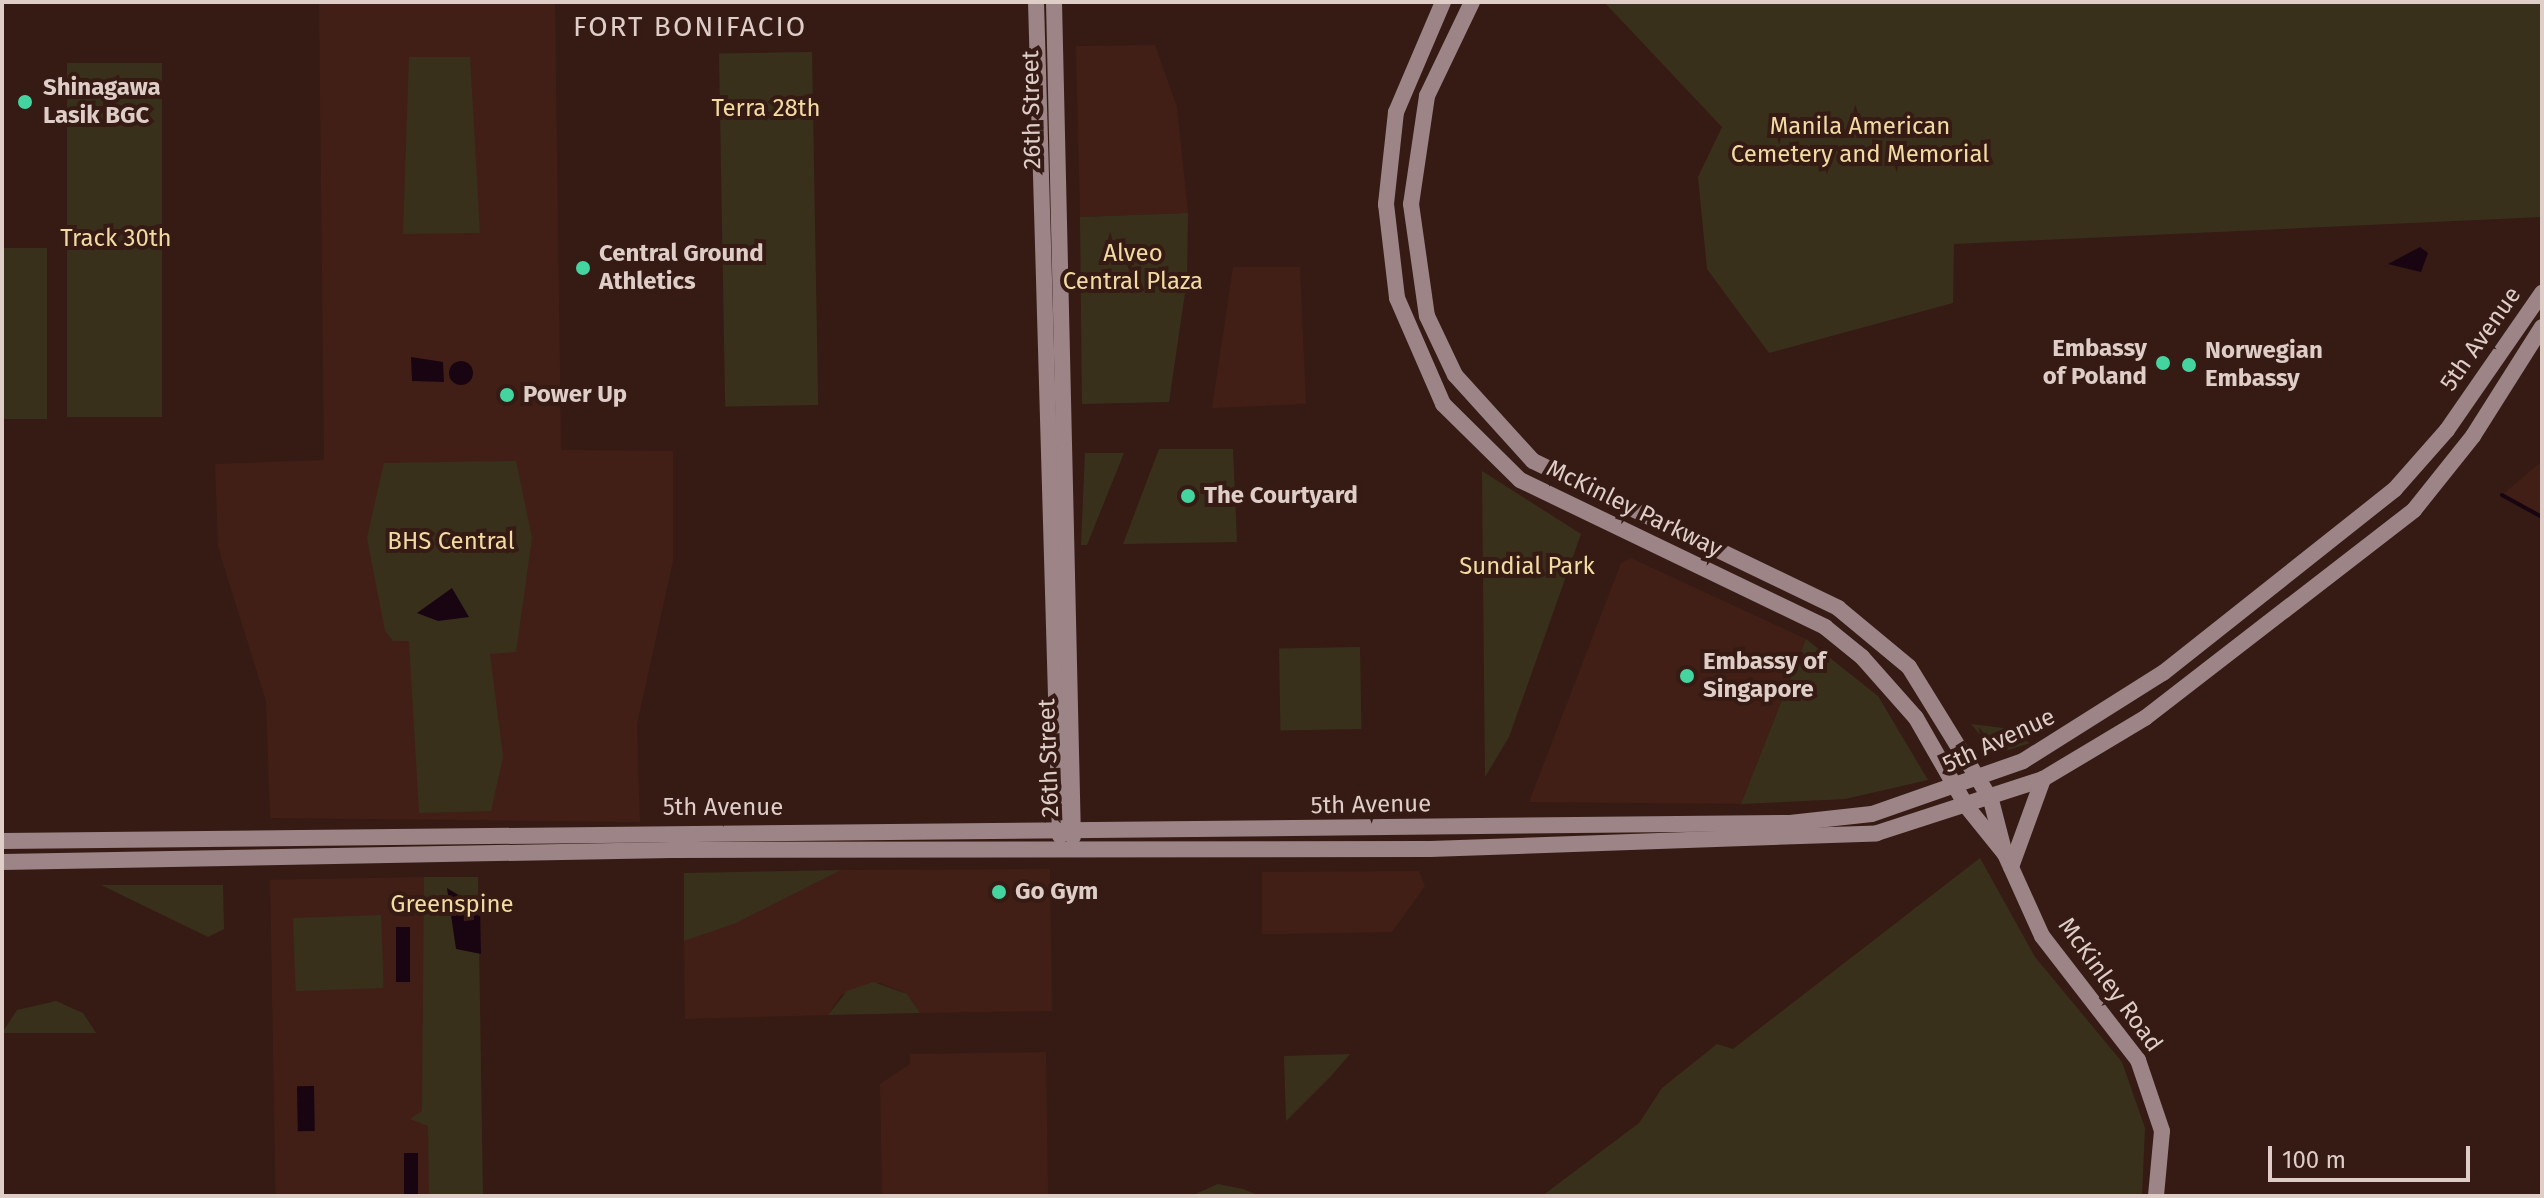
<!DOCTYPE html>
<html>
<head>
<meta charset="utf-8">
<style>
	body { margin:0 }
	#map { position:relative; width:2544px; height:1198px; overflow:hidden; background:#351b14; font-family:"Fira Sans",sans-serif }
	div>[style] { position:absolute }
	.built>* { inset:0; background:#411f17; transform-origin:0 0 }
	.green>* { inset:0; background:#39301c; transform-origin:0 0 }
	.water>* { inset:0; background:#190512; transform-origin:0 0 }
	.round { border-radius:50% }
	.stream>* { height:4px; margin:-2px; padding:0 2px; transform-origin:2px; border-radius:2px; background:#190512 }
	.secondary>* { height:16px; margin:-8px; padding:0 8px; transform-origin:8px; border-radius:8px; background:#9c8487 }
	.dots>* { width:22px; height:22px; translate:-50% -50%; box-sizing:border-box; border:4px solid #351b14; border-radius:50% }
	span { translate:-50% -50%; white-space:nowrap; text-align:center; line-height:1.15; -webkit-text-stroke:8px #351b14; paint-order:stroke }
	.poi-label { font-size:24px; color:#dfcdc8; font-weight:700 }
	.left { translate:0 -50%; text-align:left }
	.right { translate:-100% -50%; text-align:right }
	.park-label { font-size:24px; color:#f2daa3 }
	.street-label { font-size:24px; color:#dfcdc8 }
	.quarter-label { font-size:28px; color:#dfcdc8; letter-spacing:2px }
	.frame { position:absolute; inset:0; border:4px solid #dfcdc8; pointer-events:none }
	.scale { position:absolute; left:2268px; top:1146px; width:202px; height:36px; box-sizing:border-box; border:4px solid #dfcdc8; border-top:0; padding-left:10px; font-size:24px; line-height:28px; white-space:nowrap; color:#dfcdc8; -webkit-text-stroke:6px #351b14; paint-order:stroke }
</style>
</head>
<body>
<div id="map">
	<div class="built">
		<i style="clip-path:polygon(319px 2px,555px 2px,561px 450px,673px 451px,673px 561px,637px 724px,640px 822px,270px 818px,266px 701px,218px 547px,215px 464px,324px 460px)"></i>
		<i style="clip-path:polygon(1155px 45px,1177px 107px,1188px 213px,1080px 217px,1076px 46px)"></i>
		<i style="clip-path:polygon(1233px 267px,1300px 267px,1306px 404px,1212px 408px)"></i>
		<i style="clip-path:polygon(2542px 461px,2542px 517px,2502px 495px)"></i>
		<i style="clip-path:polygon(1631px 558px,1806px 639px,1741px 804px,1529px 802px,1621px 563px)"></i>
		<i style="clip-path:polygon(1050px 869px,1052px 1011px,920px 1013px,907px 994px,880px 983px,841px 995px,828px 1015px,685px 1019px,684px 941px,841px 870px)"></i>
		<i style="clip-path:polygon(1419px 871px,1425px 886px,1392px 932px,1262px 934px,1262px 872px)"></i>
		<i style="left:424px;top:877px;width:319px;height:154px;rotate:89deg"></i>
		<i style="clip-path:polygon(1046px 1052px,1048px 1196px,882px 1196px,880px 1084px,910px 1064px,910px 1054px)"></i>
	</div>
	<div class="green">
		<i style="clip-path:polygon(1604px 2px,2542px 2px,2542px 217px,1954px 244px,1953px 303px,1769px 353px,1707px 269px,1698px 177px,1722px 127px)"></i>
		<i style="left:812px;top:52px;width:353px;height:93px;rotate:89deg"></i>
		<i style="clip-path:polygon(409px 57px,470px 57px,480px 233px,403px 234px)"></i>
		<i style="left:67px;top:63px;width:95px;height:354px"></i>
		<i style="clip-path:polygon(1188px 213px,1187px 279px,1169px 402px,1082px 404px,1080px 217px)"></i>
		<i style="left:2px;top:248px;width:45px;height:171px"></i>
		<i style="clip-path:polygon(1159px 449px,1233px 449px,1237px 542px,1123px 544px)"></i>
		<i style="clip-path:polygon(1085px 453px,1124px 453px,1087px 545px,1081px 545px)"></i>
		<i style="clip-path:polygon(516px 461px,532px 538px,516px 652px,490px 654px,503px 757px,491px 811px,419px 813px,409px 641px,393px 641px,385px 631px,367px 538px,381px 476px,384px 463px)"></i>
		<i style="clip-path:polygon(1482px 471px,1581px 534px,1509px 737px,1485px 777px)"></i>
		<i style="clip-path:polygon(1806px 639px,1878px 696px,1928px 780px,1845px 799px,1741px 804px)"></i>
		<i style="left:1360px;top:647px;width:82px;height:81px;rotate:89deg"></i>
		<i style="clip-path:polygon(1971px 724px,2003px 728px,2030px 743px,1996px 754px)"></i>
		<i style="clip-path:polygon(1980px 858px,2035px 957px,2122px 1062px,2145px 1128px,2142px 1196px,1542px 1196px,1639px 1123px,1662px 1088px,1717px 1044px,1733px 1049px)"></i>
		<i style="clip-path:polygon(841px 870px,736px 923px,684px 941px,684px 873px)"></i>
		<i style="clip-path:polygon(424px 877px,478px 877px,483px 1196px,429px 1196px,428px 1126px,410px 1119px,422px 1111px)"></i>
		<i style="clip-path:polygon(101px 885px,223px 885px,224px 929px,208px 937px)"></i>
		<i style="left:381px;top:915px;width:73px;height:88px;rotate:88deg"></i>
		<i style="clip-path:polygon(873px 982px,907px 994px,920px 1013px,828px 1015px,847px 991px)"></i>
		<i style="clip-path:polygon(56px 1001px,83px 1013px,96px 1033px,2px 1033px,17px 1010px)"></i>
		<i style="clip-path:polygon(1350px 1054px,1332px 1075px,1286px 1121px,1284px 1056px)"></i>
		<i style="clip-path:polygon(1218px 1184px,1243px 1189px,1260px 1196px,1191px 1196px)"></i>
	</div>
	<div class="water">
		<i style="clip-path:polygon(2420px 247px,2428px 253px,2421px 272px,2388px 264px)"></i>
		<i style="clip-path:polygon(411px 357px,443px 362px,444px 382px,412px 381px)"></i>
		<i class="round" style="left:449px;top:361px;width:24px;height:24px"></i>
		<i style="clip-path:polygon(452px 588px,469px 617px,438px 621px,417px 613px)"></i>
		<i style="clip-path:polygon(447px 888px,480px 908px,481px 954px,456px 949px)"></i>
		<i style="left:396px;top:927px;width:14px;height:55px"></i>
		<i style="left:314px;top:1086px;width:45px;height:17px;rotate:89deg"></i>
		<i style="left:404px;top:1153px;width:14px;height:43px"></i>
	</div>
	<div class="stream">
		<i style="left:2502px;top:495px;width:46px;rotate:28.8deg"></i>
	</div>
	<div class="secondary">
		<i style="left:1036px;top:2px;width:834px;rotate:88.35deg"></i>
		<i style="left:1054px;top:2px;width:835px;rotate:88.7deg"></i>
		<i style="left:1443px;top:2px;width:120px;rotate:113.1deg"></i>
		<i style="left:1396px;top:112px;width:93px;rotate:96.2deg"></i>
		<i style="left:1386px;top:204px;width:95px;rotate:83.3deg"></i>
		<i style="left:1397px;top:298px;width:116px;rotate:66.5deg"></i>
		<i style="left:1443px;top:404px;width:108px;rotate:44.6deg"></i>
		<i style="left:1520px;top:480px;width:339px;rotate:25.7deg"></i>
		<i style="left:1825px;top:627px;width:48px;rotate:39deg"></i>
		<i style="left:1862px;top:657px;width:81px;rotate:48.5deg"></i>
		<i style="left:1916px;top:718px;width:103px;rotate:60.2deg"></i>
		<i style="left:1967px;top:807px;width:60px;rotate:51deg"></i>
		<i style="left:1472px;top:2px;width:104px;rotate:115.6deg"></i>
		<i style="left:1427px;top:96px;width:109px;rotate:98.4deg"></i>
		<i style="left:1411px;top:204px;width:113px;rotate:81.9deg"></i>
		<i style="left:1427px;top:316px;width:65px;rotate:64.6deg"></i>
		<i style="left:1455px;top:375px;width:116px;rotate:47.8deg"></i>
		<i style="left:1533px;top:461px;width:339px;rotate:25.7deg"></i>
		<i style="left:1838px;top:608px;width:92px;rotate:39.7deg"></i>
		<i style="left:1909px;top:667px;width:156px;rotate:58.3deg"></i>
		<i style="left:1991px;top:800px;width:56px;rotate:75.5deg"></i>
		<i style="left:2005px;top:854px;width:90px;rotate:65.7deg"></i>
		<i style="left:2042px;top:936px;width:157px;rotate:52.3deg"></i>
		<i style="left:2138px;top:1060px;width:75px;rotate:71.3deg"></i>
		<i style="left:2162px;top:1131px;width:65px;rotate:95.3deg"></i>
		<i style="left:2px;top:841px;width:1788px;rotate:-0.58deg"></i>
		<i style="left:1790px;top:823px;width:82px;rotate:-6.3deg"></i>
		<i style="left:1872px;top:814px;width:160px;rotate:-19.3deg"></i>
		<i style="left:2023px;top:761px;width:165px;rotate:-32.2deg"></i>
		<i style="left:2163px;top:673px;width:296px;rotate:-38.4deg"></i>
		<i style="left:2395px;top:489px;width:79px;rotate:-48.6deg"></i>
		<i style="left:2447px;top:430px;width:167px;rotate:-55.3deg"></i>
		<i style="left:2px;top:862px;width:670px;rotate:-1.03deg"></i>
		<i style="left:672px;top:850px;width:758px;rotate:-0.08deg"></i>
		<i style="left:1430px;top:849px;width:447px;rotate:-2deg"></i>
		<i style="left:1877px;top:833px;width:175px;rotate:-18deg"></i>
		<i style="left:2043px;top:779px;width:119px;rotate:-30.9deg"></i>
		<i style="left:2145px;top:718px;width:340px;rotate:-37.7deg"></i>
		<i style="left:2414px;top:510px;width:95px;rotate:-51.4deg"></i>
		<i style="left:2473px;top:436px;width:129px;rotate:-57.7deg"></i>
		<i style="left:2011px;top:867px;width:94px;rotate:-70deg"></i>
	</div>
	<div class="dots">
		<i style="left:25px;top:102px;background:#43d4a0"></i>
		<i style="left:583px;top:268px;background:#43d4a0"></i>
		<i style="left:2163px;top:363px;background:#43d4a0"></i>
		<i style="left:2189px;top:365px;background:#43d4a0"></i>
		<i style="left:507px;top:395px;background:#43d4a0"></i>
		<i style="left:1188px;top:496px;background:#43d4a0"></i>
		<i style="left:1687px;top:676px;background:#43d4a0"></i>
		<i style="left:999px;top:892px;background:#43d4a0"></i>
	</div>
	<div class="poi-label">
		<span class="left" style="left:43px;top:102px">Shinagawa<br>Lasik BGC</span>
		<span class="left" style="left:599px;top:268px">Central Ground<br>Athletics</span>
		<span class="right" style="left:2147px;top:363px">Embassy<br>of Poland</span>
		<span class="left" style="left:2205px;top:365px">Norwegian<br>Embassy</span>
		<span class="left" style="left:523px;top:395px">Power Up</span>
		<span class="left" style="left:1204px;top:496px">The Courtyard</span>
		<span class="left" style="left:1703px;top:676px">Embassy of<br>Singapore</span>
		<span class="left" style="left:1015px;top:892px">Go Gym</span>
	</div>
	<div class="park-label">
		<span style="left:766px;top:109px">Terra 28th</span>
		<span style="left:1860px;top:141px">Manila American<br>Cemetery and Memorial</span>
		<span style="left:116px;top:239px">Track 30th</span>
		<span style="left:1133px;top:268px">Alveo<br>Central Plaza</span>
		<span style="left:451px;top:542px">BHS Central</span>
		<span style="left:1527px;top:567px">Sundial Park</span>
		<span style="left:452px;top:905px">Greenspine</span>
	</div>
	<div class="street-label">
		<span style="left:1032px;top:110px;rotate:-91deg">26th Street</span>
		<span style="left:2481px;top:339px;rotate:-55deg">5th Avenue</span>
		<span style="left:1634px;top:509px;rotate:26deg">McKinley Parkway</span>
		<span style="left:1999px;top:741px;rotate:-25deg">5th Avenue</span>
		<span style="left:1049px;top:758px;rotate:-92deg">26th Street</span>
		<span style="left:1371px;top:805px;rotate:-1deg">5th Avenue</span>
		<span style="left:723px;top:808px">5th Avenue</span>
		<span style="left:2110px;top:985px;rotate:54deg">McKinley Road</span>
	</div>
	<div class="quarter-label">
		<span style="left:690px;top:27px">FORT BONIFACIO</span>
	</div>
	<div class="frame"></div>
	<div class="scale">100 m</div>
</div>
</body>
</html>
